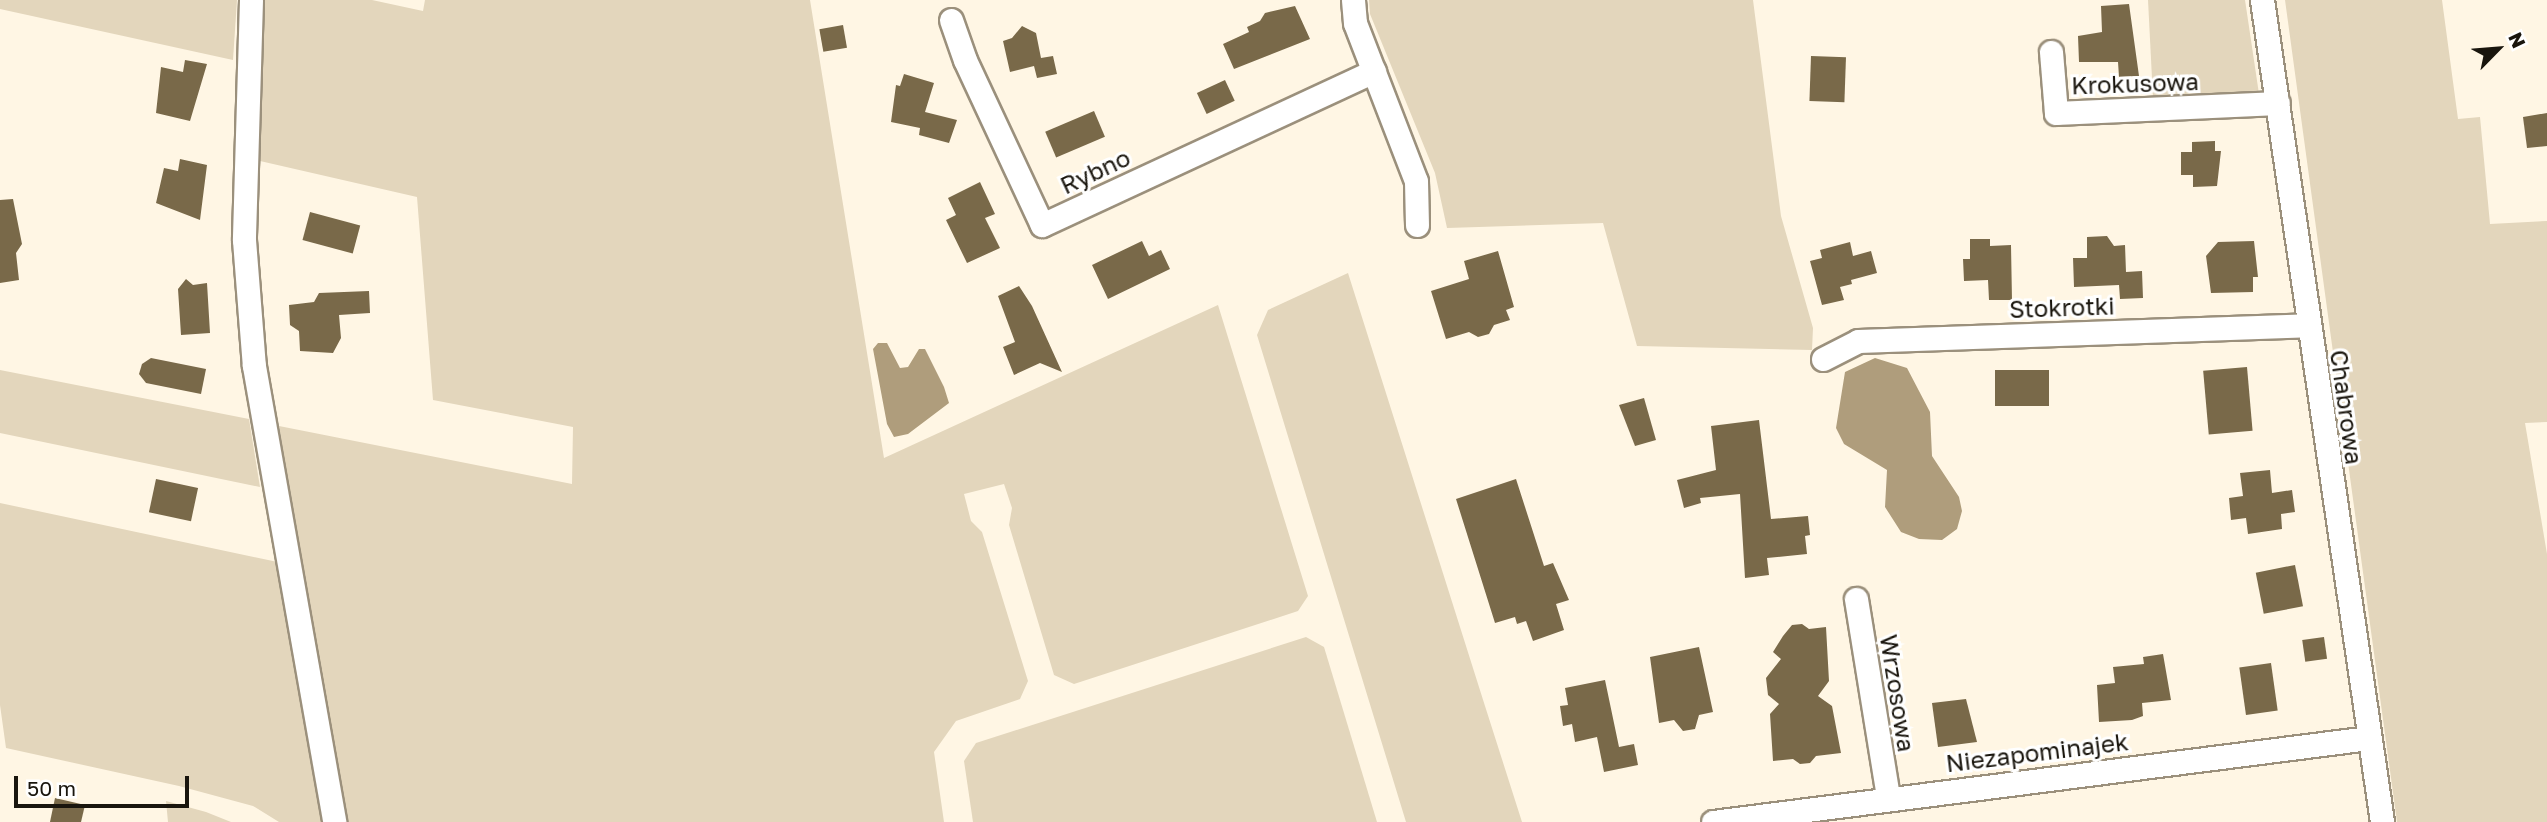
<!DOCTYPE html>
<html>
<head>
<meta charset="utf-8">
<style>
	body { margin:0 }
	#map { position:relative; width:2547px; height:822px; overflow:hidden; background:#fff6e4; font-family:"Golos Text",sans-serif }
	div>[style] { position:absolute }
	.green>* { inset:0; background:#e3d6bc }
	.water>* { inset:0; background:#af9d7c }
	.building>* { inset:0; background:#796949; transform-origin:0 0 }
	.roads { filter:drop-shadow(2px 0 #9b907c) drop-shadow(-2px 0 #9b907c) drop-shadow(0 2px #9b907c) drop-shadow(0 -2px #9b907c) }
	.street>* { height:23px; margin:-11.5px; padding:0 11.5px; transform-origin:11.5px; border-radius:11.5px; background:#fff }
	span { translate:-50% -50%; white-space:nowrap; text-align:center; line-height:1.15; -webkit-text-stroke:6px #fff; paint-order:stroke }
	.street-label { font-size:24px; color:#19150d }
	.north { position:absolute; left:2463px; top:14px; width:70px; height:70px; -webkit-text-stroke:5px #fff; paint-order:stroke; rotate:65deg; font-size:19px; font-weight:700; line-height:28px; text-align:center; color:#19150d }
	.north::after { content:''; display:block; margin:auto; width:24px; height:32px; background:#19150d; clip-path:polygon(50% 0,100% 100%,50% 72%,0 100%) }
	.scale { position:absolute; left:14px; top:776px; width:175px; height:32px; box-sizing:border-box; border:4px solid #19150d; border-top:0; padding-left:9px; font-size:21px; line-height:24px; white-space:nowrap; color:#19150d; -webkit-text-stroke:5px #fff; paint-order:stroke }
</style>
</head>
<body>
<div id="map">
	<div class="green">
		<i style="clip-path:polygon(0 0,237px 0,233px 60px,0 9px)"></i>
		<i style="clip-path:polygon(263px 0,372px 0,423px 11px,425px 0,810px 0,884px 458px,1218px 305px,1308px 596px,1298px 611px,1074px 684px,1054px 675px,1009px 525px,1012px 508px,1004px 484px,964px 494px,971px 521px,982px 532px,1028px 681px,1020px 699px,956px 721px,934px 752px,944px 822px,279px 822px,253px 806px,179px 786px,6px 748px,0 705px,0 503px,301px 567px,279px 426px,572px 484px,573px 427px,433px 400px,417px 197px,260px 161px)"></i>
		<i style="clip-path:polygon(1369px 0,1753px 0,1781px 216px,1813px 328px,1812px 350px,1637px 346px,1603px 223px,1447px 228px,1435px 173px,1370px 14px)"></i>
		<i style="clip-path:polygon(2148px 0,2245px 0,2259px 94px,2153px 98px)"></i>
		<i style="clip-path:polygon(2285px 0,2442px 0,2458px 119px,2480px 117px,2490px 224px,2547px 221px,2547px 422px,2525px 423px,2547px 554px,2547px 822px,2397px 822px)"></i>
		<i style="clip-path:polygon(1348px 273px,1485px 706px,1522px 822px,1406px 822px,1257px 335px,1268px 310px)"></i>
		<i style="clip-path:polygon(0 370px,249px 419px,260px 487px,0 433px)"></i>
		<i style="clip-path:polygon(1306px 637px,1324px 647px,1377px 822px,973px 822px,964px 761px,976px 743px)"></i>
		<i style="clip-path:polygon(166px 801px,206px 812px,231px 822px,168px 822px)"></i>
	</div>
	<div class="water">
		<i style="clip-path:polygon(878px 343px,887px 343px,900px 368px,908px 367px,919px 349px,925px 349px,944px 387px,949px 403px,908px 434px,894px 437px,887px 424px,873px 349px)"></i>
		<i style="clip-path:polygon(1875px 358px,1907px 368px,1930px 412px,1932px 456px,1959px 497px,1962px 511px,1957px 529px,1942px 540px,1919px 539px,1901px 532px,1885px 507px,1887px 470px,1844px 444px,1836px 428px,1845px 372px)"></i>
	</div>
	<div class="building">
		<i style="clip-path:polygon(2129px 4px,2139px 76px,2119px 77px,2118px 62px,2079px 62px,2078px 36px,2102px 32px,2101px 6px)"></i>
		<i style="clip-path:polygon(1295px 6px,1310px 39px,1234px 69px,1223px 44px,1249px 32px,1247px 27px,1260px 21px,1265px 13px)"></i>
		<i style="left:843px;top:25px;width:23px;height:24px;rotate:80deg"></i>
		<i style="clip-path:polygon(1022px 26px,1036px 33px,1041px 58px,1053px 56px,1057px 74px,1037px 78px,1034px 66px,1010px 72px,1003px 41px,1012px 38px)"></i>
		<i style="left:1811px;top:56px;width:35px;height:45px;rotate:2deg"></i>
		<i style="clip-path:polygon(185px 60px,207px 64px,190px 121px,156px 113px,161px 67px,183px 72px)"></i>
		<i style="clip-path:polygon(904px 74px,934px 83px,925px 112px,957px 120px,949px 143px,919px 135px,920px 128px,891px 122px,896px 85px,900px 86px)"></i>
		<i style="left:1225px;top:80px;width:23px;height:31px;rotate:65deg"></i>
		<i style="left:1094px;top:111px;width:28px;height:53px;rotate:67deg"></i>
		<i style="clip-path:polygon(2547px 113px,2547px 146px,2527px 148px,2523px 117px)"></i>
		<i style="clip-path:polygon(2215px 141px,2215px 151px,2221px 151px,2217px 186px,2193px 187px,2193px 175px,2181px 175px,2181px 152px,2192px 152px,2192px 142px)"></i>
		<i style="clip-path:polygon(180px 159px,207px 165px,200px 220px,156px 203px,164px 168px,178px 171px)"></i>
		<i style="clip-path:polygon(980px 182px,995px 214px,985px 218px,1000px 248px,967px 263px,946px 220px,956px 215px,948px 198px)"></i>
		<i style="clip-path:polygon(13px 199px,22px 244px,16px 253px,19px 280px,0 283px,0 200px)"></i>
		<i style="left:310px;top:212px;width:52px;height:29px;rotate:15deg"></i>
		<i style="clip-path:polygon(2107px 236px,2114px 246px,2125px 245px,2126px 272px,2142px 271px,2143px 298px,2120px 299px,2119px 285px,2074px 287px,2073px 258px,2087px 258px,2087px 237px)"></i>
		<i style="clip-path:polygon(1970px 239px,1990px 239px,1990px 246px,2011px 245px,2012px 300px,1989px 300px,1988px 280px,1964px 281px,1963px 259px,1970px 259px)"></i>
		<i style="clip-path:polygon(1142px 241px,1149px 256px,1161px 250px,1170px 269px,1108px 299px,1092px 265px)"></i>
		<i style="clip-path:polygon(2254px 241px,2258px 277px,2253px 277px,2253px 292px,2211px 293px,2206px 256px,2218px 242px)"></i>
		<i style="clip-path:polygon(1850px 242px,1853px 256px,1871px 251px,1877px 273px,1851px 280px,1852px 284px,1840px 287px,1844px 300px,1822px 305px,1810px 261px,1822px 258px,1820px 250px)"></i>
		<i style="clip-path:polygon(1498px 251px,1514px 307px,1506px 310px,1510px 320px,1494px 325px,1489px 334px,1478px 337px,1469px 332px,1446px 339px,1431px 291px,1469px 279px,1464px 261px)"></i>
		<i style="clip-path:polygon(186px 279px,193px 285px,207px 283px,210px 333px,181px 335px,178px 289px)"></i>
		<i style="clip-path:polygon(1019px 286px,1032px 306px,1062px 372px,1040px 363px,1014px 375px,1003px 347px,1015px 342px,998px 296px)"></i>
		<i style="clip-path:polygon(369px 291px,370px 313px,339px 315px,341px 338px,333px 353px,300px 351px,299px 331px,290px 325px,289px 305px,314px 302px,319px 293px)"></i>
		<i style="clip-path:polygon(151px 358px,206px 369px,201px 394px,146px 383px,139px 374px,142px 364px)"></i>
		<i style="left:2247px;top:367px;width:64px;height:44px;rotate:85deg"></i>
		<i style="left:2049px;top:370px;width:36px;height:54px;rotate:90deg"></i>
		<i style="clip-path:polygon(1644px 398px,1656px 440px,1635px 446px,1619px 405px)"></i>
		<i style="clip-path:polygon(1759px 420px,1771px 519px,1808px 516px,1810px 535px,1805px 536px,1807px 554px,1767px 558px,1769px 575px,1745px 578px,1740px 494px,1700px 498px,1701px 503px,1684px 508px,1677px 480px,1716px 470px,1711px 426px)"></i>
		<i style="clip-path:polygon(2270px 470px,2272px 493px,2292px 490px,2295px 512px,2281px 514px,2282px 529px,2248px 534px,2246px 518px,2231px 520px,2229px 498px,2243px 496px,2240px 473px)"></i>
		<i style="left:156px;top:479px;width:43px;height:34px;rotate:12deg"></i>
		<i style="clip-path:polygon(1516px 479px,1544px 566px,1553px 563px,1569px 600px,1556px 604px,1564px 630px,1533px 641px,1526px 621px,1517px 624px,1515px 617px,1495px 623px,1456px 499px)"></i>
		<i style="left:2295px;top:565px;width:42px;height:40px;rotate:79deg"></i>
		<i style="clip-path:polygon(1802px 624px,1809px 629px,1826px 627px,1829px 681px,1818px 696px,1832px 706px,1841px 753px,1816px 756px,1810px 763px,1800px 764px,1793px 759px,1773px 761px,1770px 714px,1779px 704px,1768px 695px,1766px 678px,1781px 659px,1773px 652px,1783px 636px,1792px 625px)"></i>
		<i style="left:2324px;top:637px;width:22px;height:22px;rotate:82deg"></i>
		<i style="clip-path:polygon(1699px 647px,1713px 712px,1699px 715px,1695px 729px,1683px 731px,1674px 720px,1659px 723px,1650px 657px)"></i>
		<i style="clip-path:polygon(2163px 654px,2171px 700px,2142px 703px,2143px 716px,2132px 720px,2099px 722px,2097px 685px,2115px 683px,2113px 667px,2144px 664px,2143px 657px)"></i>
		<i style="left:2271px;top:663px;width:48px;height:32px;rotate:82deg"></i>
		<i style="clip-path:polygon(1605px 680px,1619px 747px,1634px 744px,1638px 765px,1604px 772px,1597px 737px,1575px 742px,1572px 724px,1563px 726px,1560px 706px,1568px 705px,1565px 688px)"></i>
		<i style="clip-path:polygon(1966px 699px,1977px 742px,1938px 747px,1932px 703px)"></i>
		<i style="clip-path:polygon(55px 798px,85px 805px,81px 822px,50px 822px)"></i>
	</div>
	<div class="roads">
		<div class="street">
			<i style="left:251px;top:0;width:240px;rotate:91.7deg"></i>
			<i style="left:244px;top:240px;width:126px;rotate:85.5deg"></i>
			<i style="left:254px;top:366px;width:463px;rotate:80deg"></i>
			<i style="left:1353px;top:0;width:23px;rotate:85deg"></i>
			<i style="left:1355px;top:23px;width:169px;rotate:68.9deg"></i>
			<i style="left:1416px;top:181px;width:44px;rotate:88.7deg"></i>
			<i style="left:2262px;top:0;width:831px;rotate:81.69deg"></i>
			<i style="left:951px;top:20px;width:42px;rotate:70.7deg"></i>
			<i style="left:965px;top:60px;width:182px;rotate:65deg"></i>
			<i style="left:1042px;top:225px;width:366px;rotate:-24.9deg"></i>
			<i style="left:2051px;top:52px;width:61px;rotate:85.3deg"></i>
			<i style="left:2056px;top:113px;width:222px;rotate:-2.6deg"></i>
			<i style="left:1823px;top:359px;width:39px;rotate:-27deg"></i>
			<i style="left:1858px;top:341px;width:450px;rotate:-2deg"></i>
			<i style="left:1856px;top:599px;width:200px;rotate:80.8deg"></i>
			<i style="left:1713px;top:822px;width:661px;rotate:-7.3deg"></i>
		</div>
	</div>
	<div class="street-label">
		<span style="left:2135px;top:83px;rotate:-2deg">Krokusowa</span>
		<span style="left:1095px;top:171px;rotate:-25deg">Rybno</span>
		<span style="left:2062px;top:307px;rotate:-2deg">Stokrotki</span>
		<span style="left:2347px;top:407px;rotate:82deg">Chabrowa</span>
		<span style="left:1898px;top:693px;rotate:81deg">Wrzosowa</span>
		<span style="left:2037px;top:752px;rotate:-7deg">Niezapominajek</span>
	</div>
	<div class="north">N</div>
	<div class="scale">50 m</div>
</div>
</body>
</html>
